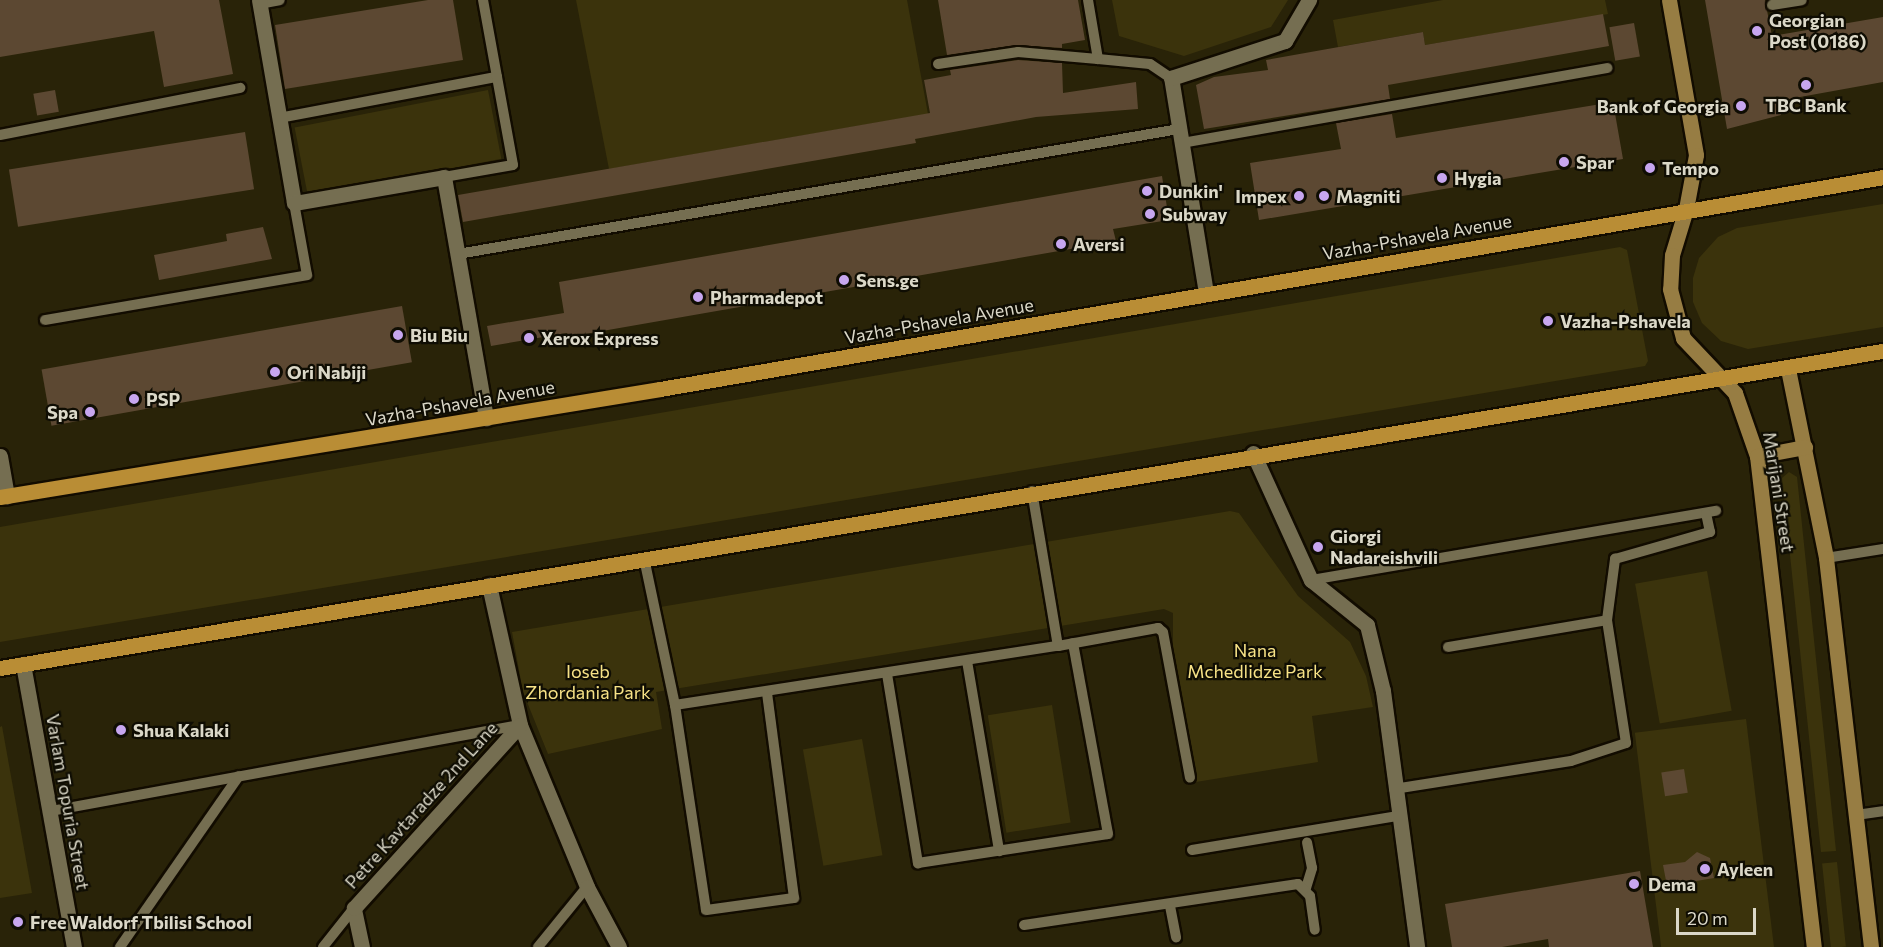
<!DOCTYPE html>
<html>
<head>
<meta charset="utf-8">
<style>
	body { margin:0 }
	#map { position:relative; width:1883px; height:947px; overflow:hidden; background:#292308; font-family:Commissioner,sans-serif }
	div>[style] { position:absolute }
	.green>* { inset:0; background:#3b330c; transform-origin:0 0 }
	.building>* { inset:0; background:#5c4832; transform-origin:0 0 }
	.roads { filter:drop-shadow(2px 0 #120c00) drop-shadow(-2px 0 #120c00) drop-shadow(0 2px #120c00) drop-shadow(0 -2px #120c00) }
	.lane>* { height:10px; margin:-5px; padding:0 5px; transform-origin:5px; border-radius:5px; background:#756e51 }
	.street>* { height:15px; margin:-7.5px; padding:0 7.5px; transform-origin:7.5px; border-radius:7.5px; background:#756e51 }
	.secondary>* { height:15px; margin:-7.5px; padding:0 7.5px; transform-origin:7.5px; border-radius:7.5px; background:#977d43 }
	.primary>* { height:15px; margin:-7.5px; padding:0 7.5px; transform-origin:7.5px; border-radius:7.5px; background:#b98d35 }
	.dots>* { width:16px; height:16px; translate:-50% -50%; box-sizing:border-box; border:3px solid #0f0d03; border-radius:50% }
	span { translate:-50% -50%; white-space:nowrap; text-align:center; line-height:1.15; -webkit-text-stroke:4.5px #0f0d03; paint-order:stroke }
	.poi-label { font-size:18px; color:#dbd8c8; font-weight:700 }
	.left { translate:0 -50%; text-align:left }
	.right { translate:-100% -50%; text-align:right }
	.street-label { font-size:18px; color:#dbd8c8 }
	.park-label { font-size:18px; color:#f7e286 }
	.scale { position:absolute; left:1676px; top:908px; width:80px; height:27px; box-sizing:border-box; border:3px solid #dbd8c8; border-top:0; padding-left:8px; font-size:18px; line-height:21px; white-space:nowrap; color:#dbd8c8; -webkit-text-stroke:4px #0f0d03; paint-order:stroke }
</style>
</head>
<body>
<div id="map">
	<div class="green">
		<i style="clip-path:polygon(576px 0,907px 0,928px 114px,609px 169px)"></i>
		<i style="clip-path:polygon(1112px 0,1288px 0,1271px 27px,1184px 56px,1119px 36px)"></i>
		<i style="clip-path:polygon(1443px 0,1605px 0,1608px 14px,1425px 45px,1423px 32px,1338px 47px,1333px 20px)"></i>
		<i style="left:488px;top:90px;width:70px;height:197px;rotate:79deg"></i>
		<i style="clip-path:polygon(1883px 204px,1883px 327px,1748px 349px,1721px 341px,1702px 323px,1693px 302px,1693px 278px,1699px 258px,1718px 237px,1737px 228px)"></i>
		<i style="clip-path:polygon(1620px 247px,1627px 250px,1648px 361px,1645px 366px,0 642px,0 527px)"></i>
		<i style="clip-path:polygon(1789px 472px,1797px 477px,1836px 851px,1821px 852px,1782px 478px)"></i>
		<i style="clip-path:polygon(1230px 511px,1239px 513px,1298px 596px,1350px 642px,1366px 676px,1373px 707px,1312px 716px,1318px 762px,1196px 782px,1173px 650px,1173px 613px,1164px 609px,656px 692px,662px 729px,548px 754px,523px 692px,512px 632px)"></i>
		<i style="left:1707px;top:571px;width:142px;height:73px;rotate:80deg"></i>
		<i style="left:1052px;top:705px;width:119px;height:65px;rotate:81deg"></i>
		<i style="left:1746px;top:719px;width:230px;height:112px;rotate:83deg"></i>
		<i style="clip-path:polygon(2px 726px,32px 893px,0 898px,0 727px)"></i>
		<i style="left:862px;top:739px;width:118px;height:60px;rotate:80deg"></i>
		<i style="left:1837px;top:862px;width:85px;height:15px;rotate:84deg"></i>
	</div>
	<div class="building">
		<i style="clip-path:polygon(0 0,219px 0,233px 74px,164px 87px,154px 31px,0 57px)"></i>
		<i style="clip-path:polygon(428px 0,453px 0,463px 60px,285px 89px,275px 25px)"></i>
		<i style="clip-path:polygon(938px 0,1078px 0,1085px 40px,1062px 44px,1062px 48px,1017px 45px,947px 55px)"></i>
		<i style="clip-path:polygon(1705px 0,1765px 0,1772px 36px,1883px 17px,1883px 82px,1778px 101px,1781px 115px,1727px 129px)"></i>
		<i style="clip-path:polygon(1603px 14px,1609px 46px,1388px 85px,1390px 99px,1204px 129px,1196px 85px,1214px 77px,1268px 70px,1266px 60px,1423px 32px,1425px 45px)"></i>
		<i style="left:1634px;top:23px;width:34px;height:25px;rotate:80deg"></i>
		<i style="clip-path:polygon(1018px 60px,1062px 63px,1063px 93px,1136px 82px,1138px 109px,1036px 117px,915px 139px,916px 143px,463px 222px,458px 195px,930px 113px,924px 80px,951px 75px,950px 70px)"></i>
		<i style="left:55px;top:90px;width:22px;height:22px;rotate:80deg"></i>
		<i style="clip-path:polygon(1613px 102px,1623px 159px,1259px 220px,1250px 163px,1341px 149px,1336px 123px,1392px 114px,1396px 138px)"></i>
		<i style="left:245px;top:132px;width:58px;height:239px;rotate:81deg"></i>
		<i style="clip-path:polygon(1162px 176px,1169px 220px,1113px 229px,1116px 241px,568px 337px,567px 333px,491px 346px,487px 326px,564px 313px,559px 282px)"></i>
		<i style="clip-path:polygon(263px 227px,272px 259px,159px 280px,154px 255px,227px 241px,226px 234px)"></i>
		<i style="left:402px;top:306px;width:57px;height:366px;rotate:80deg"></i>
		<i style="left:1684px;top:769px;width:24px;height:23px;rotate:81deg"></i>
		<i style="clip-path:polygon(1697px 852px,1710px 858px,1714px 878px,1667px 886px,1663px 865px,1685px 862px)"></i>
		<i style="clip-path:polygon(1640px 871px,1653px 947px,1549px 947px,1548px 939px,1502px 947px,1452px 947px,1445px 904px)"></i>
	</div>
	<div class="roads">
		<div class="lane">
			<i style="left:1088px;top:0;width:60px;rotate:80.4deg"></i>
			<i style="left:1098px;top:59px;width:52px;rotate:5.5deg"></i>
			<i style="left:1150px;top:64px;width:25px;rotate:34deg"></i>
			<i style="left:260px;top:4px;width:20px;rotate:-11deg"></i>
			<i style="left:1772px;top:5px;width:30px;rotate:-9deg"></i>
			<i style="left:938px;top:64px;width:81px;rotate:-8.5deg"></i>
			<i style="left:1018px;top:52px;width:80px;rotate:5deg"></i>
			<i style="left:279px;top:118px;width:222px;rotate:-10.7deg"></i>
			<i style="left:0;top:135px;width:245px;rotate:-11.1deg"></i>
			<i style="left:1182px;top:143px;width:432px;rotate:-10deg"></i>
			<i style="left:444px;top:177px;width:70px;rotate:-9.9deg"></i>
			<i style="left:513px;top:165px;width:168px;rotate:-100.3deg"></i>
			<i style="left:458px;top:254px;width:732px;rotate:-9.84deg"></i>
			<i style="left:45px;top:320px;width:266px;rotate:-9.7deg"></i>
			<i style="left:307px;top:275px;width:73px;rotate:-100.2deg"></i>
			<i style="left:1032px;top:491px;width:157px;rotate:80.5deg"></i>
			<i style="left:1058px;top:646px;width:102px;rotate:-10.2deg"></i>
			<i style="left:1158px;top:628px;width:6px;rotate:39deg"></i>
			<i style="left:1163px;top:632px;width:148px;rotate:79.5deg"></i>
			<i style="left:644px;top:558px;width:150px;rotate:78.1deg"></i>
			<i style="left:675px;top:705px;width:207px;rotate:81.4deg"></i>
			<i style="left:706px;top:910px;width:89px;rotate:-7.8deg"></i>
			<i style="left:794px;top:898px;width:208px;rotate:-97.5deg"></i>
			<i style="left:1826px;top:558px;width:58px;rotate:-9deg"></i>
			<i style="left:1311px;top:580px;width:411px;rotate:-9.7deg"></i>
			<i style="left:1448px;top:647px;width:161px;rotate:-9.6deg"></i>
			<i style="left:967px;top:661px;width:193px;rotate:80.4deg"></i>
			<i style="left:887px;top:674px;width:192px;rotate:80.7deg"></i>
			<i style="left:918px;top:863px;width:192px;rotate:-8.7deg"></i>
			<i style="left:1108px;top:834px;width:194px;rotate:-100.4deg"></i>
			<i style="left:675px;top:705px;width:388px;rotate:-8.8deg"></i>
			<i style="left:1394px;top:789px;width:179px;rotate:-9deg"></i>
			<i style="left:1571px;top:761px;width:58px;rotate:-18.1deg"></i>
			<i style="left:1626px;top:743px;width:124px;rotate:-98.8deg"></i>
			<i style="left:1607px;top:620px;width:62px;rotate:-82.5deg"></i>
			<i style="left:1615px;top:559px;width:99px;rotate:-15.9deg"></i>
			<i style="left:1710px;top:532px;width:19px;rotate:-102deg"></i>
			<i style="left:51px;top:811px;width:477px;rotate:-10.4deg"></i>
			<i style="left:1856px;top:815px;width:27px;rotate:-8deg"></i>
			<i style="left:1192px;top:850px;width:209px;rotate:-9.4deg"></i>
			<i style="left:1306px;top:888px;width:21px;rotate:-73deg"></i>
			<i style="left:1312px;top:868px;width:26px;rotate:-101deg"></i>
			<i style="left:1170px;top:906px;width:32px;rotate:79deg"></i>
			<i style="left:1024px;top:925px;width:277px;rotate:-8.5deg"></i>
			<i style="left:1298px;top:884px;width:17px;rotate:45deg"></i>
			<i style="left:1310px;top:896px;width:34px;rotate:82deg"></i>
			<i style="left:120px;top:947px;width:208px;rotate:-55.2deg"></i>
			<i style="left:323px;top:947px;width:50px;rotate:-51.5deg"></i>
			<i style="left:538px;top:947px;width:77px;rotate:-50.8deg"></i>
		</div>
		<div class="street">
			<i style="left:259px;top:0;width:206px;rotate:80.2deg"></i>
			<i style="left:294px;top:203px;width:152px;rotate:-9.8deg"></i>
			<i style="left:444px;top:177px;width:245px;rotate:80.1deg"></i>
			<i style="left:1206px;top:293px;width:218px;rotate:-99.2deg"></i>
			<i style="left:1171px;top:78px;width:120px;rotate:-18deg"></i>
			<i style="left:1285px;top:41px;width:48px;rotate:-59.7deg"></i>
			<i style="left:1253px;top:453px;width:140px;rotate:65.5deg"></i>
			<i style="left:1311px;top:580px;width:72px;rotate:38.8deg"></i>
			<i style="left:1367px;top:625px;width:68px;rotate:76.4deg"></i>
			<i style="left:1383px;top:691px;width:258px;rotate:82.4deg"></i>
			<i style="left:0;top:456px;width:41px;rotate:80.1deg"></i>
			<i style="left:489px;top:585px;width:143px;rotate:77.5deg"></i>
			<i style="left:520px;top:725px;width:175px;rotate:67.5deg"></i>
			<i style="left:587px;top:887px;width:68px;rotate:61.9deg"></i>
			<i style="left:23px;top:664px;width:288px;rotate:79.8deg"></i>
			<i style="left:362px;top:947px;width:40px;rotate:-102deg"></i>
			<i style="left:354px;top:908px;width:247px;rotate:-47.8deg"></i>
		</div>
		<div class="secondary">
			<i style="left:1669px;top:0;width:157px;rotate:80.1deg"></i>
			<i style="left:1696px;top:155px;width:55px;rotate:100.5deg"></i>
			<i style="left:1686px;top:209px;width:48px;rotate:106.9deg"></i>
			<i style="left:1672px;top:255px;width:34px;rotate:93deg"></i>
			<i style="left:1670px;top:289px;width:51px;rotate:75.1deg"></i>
			<i style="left:1683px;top:338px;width:76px;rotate:46.6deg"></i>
			<i style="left:1735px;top:393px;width:67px;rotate:70.8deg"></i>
			<i style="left:1757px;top:456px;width:494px;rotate:83.4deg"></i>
			<i style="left:1788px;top:369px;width:193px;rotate:78.6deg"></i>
			<i style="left:1826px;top:558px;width:392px;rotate:83.4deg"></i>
			<i style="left:1757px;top:456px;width:49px;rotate:-10.6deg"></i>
		</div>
		<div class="primary">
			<i style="left:0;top:497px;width:669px;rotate:-9.29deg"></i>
			<i style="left:660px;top:389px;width:1241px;rotate:-9.83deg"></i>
			<i style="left:0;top:668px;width:1909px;rotate:-9.56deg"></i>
		</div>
	</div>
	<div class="dots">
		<i style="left:1757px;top:31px;background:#c7a6ef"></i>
		<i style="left:1806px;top:85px;background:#c7a6ef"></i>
		<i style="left:1741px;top:106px;background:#c7a6ef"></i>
		<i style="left:1564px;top:162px;background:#c7a6ef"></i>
		<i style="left:1650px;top:168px;background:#c7a6ef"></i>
		<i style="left:1442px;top:178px;background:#c7a6ef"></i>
		<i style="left:1147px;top:191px;background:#c7a6ef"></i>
		<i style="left:1299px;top:196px;background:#c7a6ef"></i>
		<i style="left:1324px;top:196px;background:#c7a6ef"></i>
		<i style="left:1150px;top:214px;background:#c7a6ef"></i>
		<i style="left:1061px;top:244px;background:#c7a6ef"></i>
		<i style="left:844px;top:280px;background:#c7a6ef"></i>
		<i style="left:698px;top:297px;background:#c7a6ef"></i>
		<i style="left:1548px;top:321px;background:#c7a6ef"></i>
		<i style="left:398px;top:335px;background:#c7a6ef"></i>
		<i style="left:529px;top:338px;background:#c7a6ef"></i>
		<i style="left:275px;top:372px;background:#c7a6ef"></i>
		<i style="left:134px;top:399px;background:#c7a6ef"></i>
		<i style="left:90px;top:412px;background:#c7a6ef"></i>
		<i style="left:1318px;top:547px;background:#c7a6ef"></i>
		<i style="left:121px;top:730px;background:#c7a6ef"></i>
		<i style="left:1705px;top:869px;background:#c7a6ef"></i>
		<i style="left:1634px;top:884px;background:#c7a6ef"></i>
		<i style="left:18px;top:922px;background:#c7a6ef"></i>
	</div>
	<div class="poi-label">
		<span class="left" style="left:1769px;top:31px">Georgian<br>Post (0186)</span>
		<span style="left:1806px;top:105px">TBC Bank</span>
		<span class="right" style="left:1729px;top:106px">Bank of Georgia</span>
		<span class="left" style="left:1576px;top:162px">Spar</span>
		<span class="left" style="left:1662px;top:168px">Tempo</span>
		<span class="left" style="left:1454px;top:178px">Hygia</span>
		<span class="left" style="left:1159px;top:191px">Dunkin'</span>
		<span class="right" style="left:1287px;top:196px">Impex</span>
		<span class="left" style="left:1336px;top:196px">Magniti</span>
		<span class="left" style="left:1162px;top:214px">Subway</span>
		<span class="left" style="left:1073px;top:244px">Aversi</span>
		<span class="left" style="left:856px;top:280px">Sens.ge</span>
		<span class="left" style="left:710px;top:297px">Pharmadepot</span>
		<span class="left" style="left:1560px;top:321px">Vazha-Pshavela</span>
		<span class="left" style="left:410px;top:335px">Biu Biu</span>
		<span class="left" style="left:541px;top:338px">Xerox Express</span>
		<span class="left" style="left:287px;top:372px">Ori Nabiji</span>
		<span class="left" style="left:146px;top:399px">PSP</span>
		<span class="right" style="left:78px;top:412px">Spa</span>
		<span class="left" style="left:1330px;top:547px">Giorgi<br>Nadareishvili</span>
		<span class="left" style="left:133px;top:730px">Shua Kalaki</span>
		<span class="left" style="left:1717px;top:869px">Ayleen</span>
		<span class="left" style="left:1648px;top:884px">Dema</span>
		<span class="left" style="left:30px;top:922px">Free Waldorf Tbilisi School</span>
	</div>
	<div class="street-label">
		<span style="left:1417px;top:237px;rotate:-10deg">Vazha-Pshavela Avenue</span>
		<span style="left:939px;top:321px;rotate:-10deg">Vazha-Pshavela Avenue</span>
		<span style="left:460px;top:403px;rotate:-10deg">Vazha-Pshavela Avenue</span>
		<span style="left:1779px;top:492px;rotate:81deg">Marijani Street</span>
		<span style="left:68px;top:802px;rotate:80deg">Varlam Topuria Street</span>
		<span style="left:421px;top:805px;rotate:-48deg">Petre Kavtaradze 2nd Lane</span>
	</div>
	<div class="park-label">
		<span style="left:1255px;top:661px">Nana<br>Mchedlidze Park</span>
		<span style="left:588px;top:682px">Ioseb<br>Zhordania Park</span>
	</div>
	<div class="scale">20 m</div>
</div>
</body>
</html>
